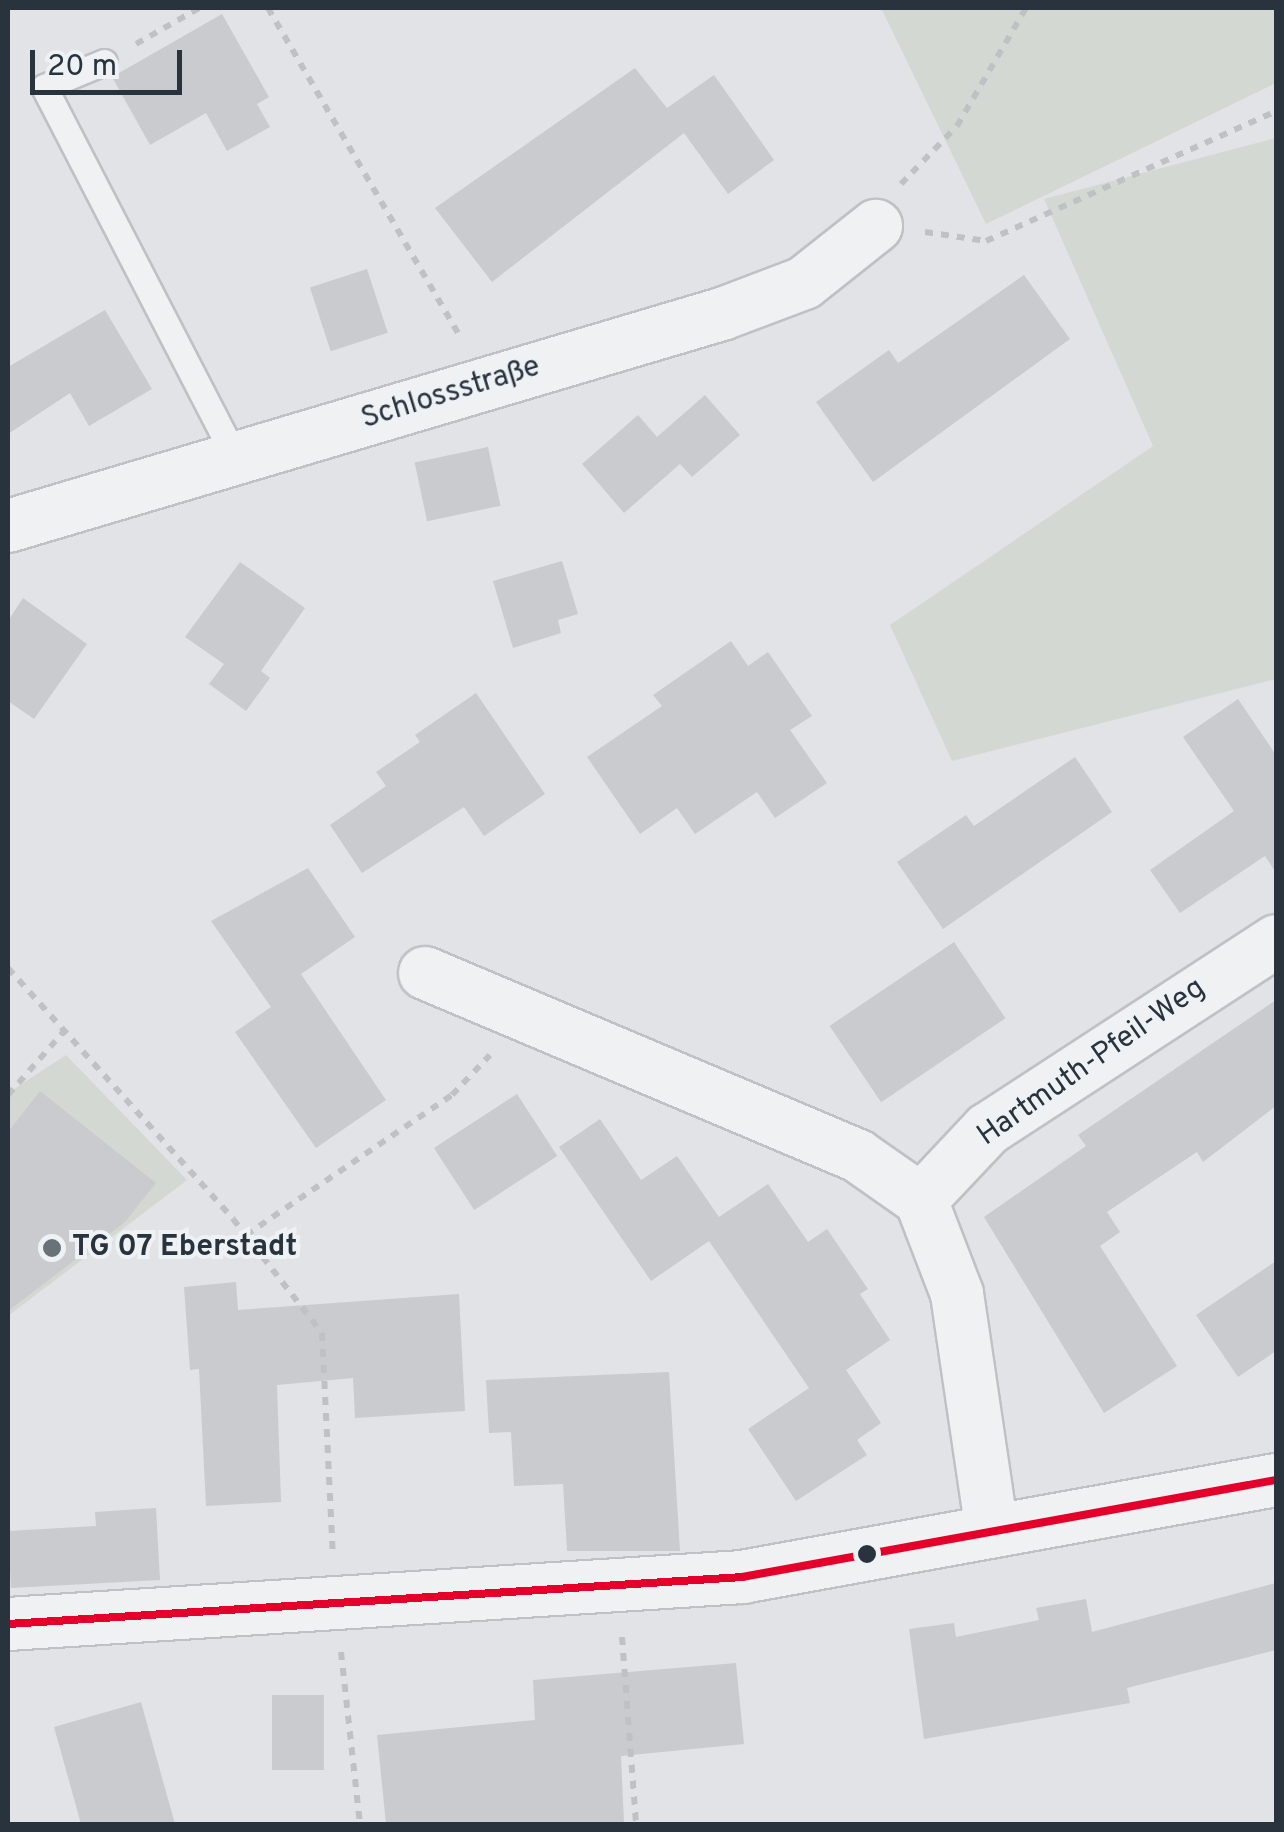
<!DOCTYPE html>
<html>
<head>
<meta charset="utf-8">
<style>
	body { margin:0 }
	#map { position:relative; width:1284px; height:1832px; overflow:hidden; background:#e1e3e6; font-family:Overpass,sans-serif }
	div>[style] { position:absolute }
	.green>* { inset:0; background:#d3d9d2 }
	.building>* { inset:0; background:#c9cbce; transform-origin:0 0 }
	.path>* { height:6px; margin-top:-3px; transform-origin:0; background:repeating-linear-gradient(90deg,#bfc2c4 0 8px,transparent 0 16px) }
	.roads { filter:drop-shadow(2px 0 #bfc1c4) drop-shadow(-2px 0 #bfc1c4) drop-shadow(0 2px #bfc1c4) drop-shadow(0 -2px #bfc1c4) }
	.service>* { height:25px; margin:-12.5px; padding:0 12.5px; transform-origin:12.5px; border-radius:12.5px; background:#f0f1f3 }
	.minor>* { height:52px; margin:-26px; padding:0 26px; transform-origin:26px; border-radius:26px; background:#f0f1f3 }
	.bus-1>* { height:8px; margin:-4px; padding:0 4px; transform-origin:4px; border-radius:4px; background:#e4002b }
	.dots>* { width:28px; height:28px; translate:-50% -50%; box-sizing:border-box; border:5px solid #eff2f5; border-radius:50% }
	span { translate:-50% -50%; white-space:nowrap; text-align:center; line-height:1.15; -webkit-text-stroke:8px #eff2f5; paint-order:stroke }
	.street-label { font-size:30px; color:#29333e }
	.poi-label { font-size:30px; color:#29333e; font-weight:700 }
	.left { translate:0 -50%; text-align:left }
	.frame { position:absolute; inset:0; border:10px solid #29333e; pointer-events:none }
	.scale { position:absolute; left:30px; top:50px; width:152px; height:45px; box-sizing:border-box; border:5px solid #29333e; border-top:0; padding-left:12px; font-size:30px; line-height:35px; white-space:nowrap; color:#29333e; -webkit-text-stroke:8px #eff2f5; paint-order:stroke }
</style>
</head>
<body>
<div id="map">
	<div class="green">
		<i style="clip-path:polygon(881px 8px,1276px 8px,1276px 83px,986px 224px)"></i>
		<i style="clip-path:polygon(1276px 138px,1276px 679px,952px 761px,890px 625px,1153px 446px,1044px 199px)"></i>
		<i style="clip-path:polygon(66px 1055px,187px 1180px,8px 1316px,8px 1093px)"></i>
	</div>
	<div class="building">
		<i style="clip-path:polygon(222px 14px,269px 97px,257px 104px,270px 127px,227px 151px,206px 113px,150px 145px,112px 77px)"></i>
		<i style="clip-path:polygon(635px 68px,667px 108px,714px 75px,774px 160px,728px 194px,684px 133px,492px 282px,435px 208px)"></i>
		<i style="left:367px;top:269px;width:67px;height:60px;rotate:72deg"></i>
		<i style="clip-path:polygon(1024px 275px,1070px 339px,873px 482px,816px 402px,889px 350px,898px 363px)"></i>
		<i style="clip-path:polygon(105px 310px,152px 389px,89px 426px,70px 393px,8px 434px,8px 367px)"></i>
		<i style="clip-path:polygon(705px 395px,740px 435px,692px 477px,680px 464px,624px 513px,582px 464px,638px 415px,657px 437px)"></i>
		<i style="left:488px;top:447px;width:60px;height:75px;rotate:78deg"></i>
		<i style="clip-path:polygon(562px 561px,578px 614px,558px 620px,561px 633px,513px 648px,493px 581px)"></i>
		<i style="clip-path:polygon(240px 562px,305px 608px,261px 671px,270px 678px,246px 711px,209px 684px,224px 664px,185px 637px)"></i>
		<i style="clip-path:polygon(23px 598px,87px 644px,34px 719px,8px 701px,8px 621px)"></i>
		<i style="clip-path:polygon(731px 641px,748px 666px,768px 652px,812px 716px,790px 730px,827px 783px,775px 818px,757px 792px,695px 834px,677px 808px,640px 834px,587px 757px,662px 706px,653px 695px)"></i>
		<i style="clip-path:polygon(476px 693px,545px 794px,484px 836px,464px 807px,362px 873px,330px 825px,386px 786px,376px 772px,420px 742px,415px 735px)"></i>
		<i style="clip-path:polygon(1238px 699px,1276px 755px,1276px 873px,1265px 856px,1180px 913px,1150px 870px,1234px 811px,1183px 737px)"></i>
		<i style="clip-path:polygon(1075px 757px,1112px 812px,943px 929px,897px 862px,966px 815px,974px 826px)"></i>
		<i style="clip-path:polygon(308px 868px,355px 937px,301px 974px,386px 1100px,316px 1148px,235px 1032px,271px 1007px,211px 921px)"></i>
		<i style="left:954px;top:942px;width:92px;height:150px;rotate:56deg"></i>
		<i style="clip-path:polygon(1276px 1000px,1276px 1106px,1203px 1162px,1197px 1152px,1107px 1212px,1120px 1232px,1100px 1246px,1177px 1366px,1104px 1413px,984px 1217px,1086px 1146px,1078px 1135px)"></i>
		<i style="clip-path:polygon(40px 1091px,156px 1183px,125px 1222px,8px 1311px,8px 1132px)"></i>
		<i style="left:517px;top:1094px;width:74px;height:99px;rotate:57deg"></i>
		<i style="clip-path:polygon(600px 1119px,641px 1180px,677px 1156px,719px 1217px,768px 1184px,808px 1242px,827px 1229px,868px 1289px,860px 1294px,890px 1340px,846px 1370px,881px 1423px,857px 1440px,867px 1455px,796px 1501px,748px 1429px,809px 1388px,709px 1241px,651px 1281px,559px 1147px)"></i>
		<i style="clip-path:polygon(1276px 1261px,1276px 1351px,1238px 1377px,1196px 1315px)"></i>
		<i style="clip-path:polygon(236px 1282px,238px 1310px,459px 1294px,465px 1411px,355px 1418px,353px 1378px,277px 1385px,281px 1502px,206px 1506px,199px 1369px,190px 1370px,184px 1287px)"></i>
		<i style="clip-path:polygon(669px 1372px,680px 1551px,567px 1551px,563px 1484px,514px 1486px,511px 1432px,489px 1433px,486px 1380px)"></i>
		<i style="clip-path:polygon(156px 1508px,160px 1580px,11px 1588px,8px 1531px,96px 1526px,95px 1512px)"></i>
		<i style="clip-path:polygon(1276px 1583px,1276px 1650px,1127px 1688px,1130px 1703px,924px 1739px,909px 1629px,954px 1623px,956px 1637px,1039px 1620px,1036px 1608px,1086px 1599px,1092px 1632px)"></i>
		<i style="clip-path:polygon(736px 1663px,744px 1744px,621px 1756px,624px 1824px,386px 1824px,377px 1735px,535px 1720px,533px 1680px)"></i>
		<i style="left:324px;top:1695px;width:75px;height:52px;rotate:90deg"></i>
		<i style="clip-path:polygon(141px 1702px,175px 1824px,81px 1824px,54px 1727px)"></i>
	</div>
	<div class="path">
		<i style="left:268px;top:8px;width:382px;rotate:59.7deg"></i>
		<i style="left:136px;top:44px;width:73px;rotate:-29.7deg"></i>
		<i style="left:901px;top:184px;width:81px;rotate:-46deg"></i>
		<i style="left:957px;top:126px;width:137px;rotate:-59.7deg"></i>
		<i style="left:925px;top:232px;width:62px;rotate:8.4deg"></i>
		<i style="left:986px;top:241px;width:318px;rotate:-24.1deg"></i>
		<i style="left:8px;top:968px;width:337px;rotate:48.1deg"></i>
		<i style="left:233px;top:1219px;width:145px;rotate:52deg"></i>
		<i style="left:322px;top:1333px;width:222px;rotate:87.2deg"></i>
		<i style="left:8px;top:1095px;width:88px;rotate:-48.7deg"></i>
		<i style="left:246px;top:1235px;width:249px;rotate:-34.2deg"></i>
		<i style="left:452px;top:1095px;width:55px;rotate:-46.5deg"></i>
		<i style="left:622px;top:1637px;width:188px;rotate:85.7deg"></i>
		<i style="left:341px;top:1652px;width:173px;rotate:83.7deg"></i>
	</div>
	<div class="roads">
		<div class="service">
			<i style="left:104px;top:62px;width:65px;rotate:157.4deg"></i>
			<i style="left:44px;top:87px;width:421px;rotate:62.7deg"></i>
		</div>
		<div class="minor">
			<i style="left:8px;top:526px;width:745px;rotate:-16.54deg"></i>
			<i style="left:722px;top:314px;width:88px;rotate:-20.7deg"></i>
			<i style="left:804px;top:283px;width:92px;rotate:-38.4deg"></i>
			<i style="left:425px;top:973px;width:470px;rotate:22.9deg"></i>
			<i style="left:858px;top:1156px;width:77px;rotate:34.9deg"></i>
			<i style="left:921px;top:1200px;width:101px;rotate:69deg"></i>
			<i style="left:957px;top:1294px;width:240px;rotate:81.6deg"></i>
			<i style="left:921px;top:1200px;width:98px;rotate:-46.7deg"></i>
			<i style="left:988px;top:1129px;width:344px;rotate:-33.1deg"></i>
			<i style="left:8px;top:1624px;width:736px;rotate:-3.66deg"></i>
			<i style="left:742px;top:1577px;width:543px;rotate:-10.3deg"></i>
		</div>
	</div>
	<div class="bus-1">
		<i style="left:8px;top:1624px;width:736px;rotate:-3.66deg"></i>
		<i style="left:742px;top:1577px;width:543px;rotate:-10.3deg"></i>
	</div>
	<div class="dots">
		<i style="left:52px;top:1248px;background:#697179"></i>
		<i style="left:867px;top:1554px;background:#29333e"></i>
	</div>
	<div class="street-label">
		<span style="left:451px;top:394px;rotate:-17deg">Schlossstraße</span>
		<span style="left:1092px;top:1063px;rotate:-35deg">Hartmuth-Pfeil-Weg</span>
	</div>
	<div class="poi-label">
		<span class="left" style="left:72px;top:1248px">TG 07 Eberstadt</span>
	</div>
	<div class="frame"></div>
	<div class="scale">20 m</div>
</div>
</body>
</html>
